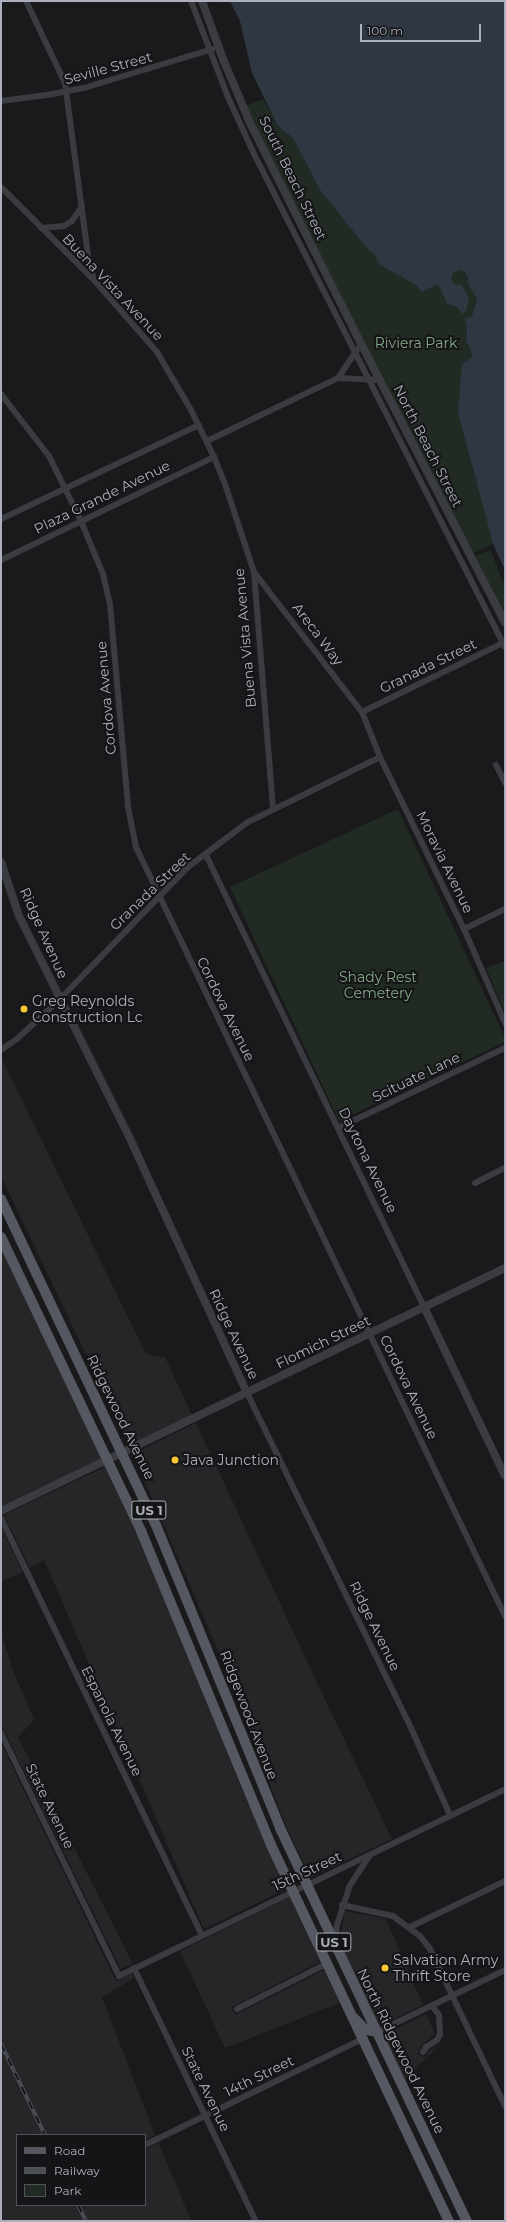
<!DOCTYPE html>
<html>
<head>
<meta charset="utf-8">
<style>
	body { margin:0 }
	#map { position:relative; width:506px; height:2222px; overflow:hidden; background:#1a1a1c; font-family:Montserrat,sans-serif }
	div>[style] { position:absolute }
	.built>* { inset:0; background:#262629 }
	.green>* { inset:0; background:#212b23 }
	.water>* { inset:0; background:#2f3842 }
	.minor>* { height:6px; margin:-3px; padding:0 3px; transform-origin:3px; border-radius:3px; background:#3b3b42 }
	.tertiary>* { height:8px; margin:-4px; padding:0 4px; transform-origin:4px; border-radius:4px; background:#3b3b42 }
	.primary>* { height:10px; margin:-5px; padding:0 5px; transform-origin:5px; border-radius:5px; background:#565861 }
	.rail>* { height:4px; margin-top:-2px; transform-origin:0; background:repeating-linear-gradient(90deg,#151517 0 8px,#4d4f57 0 16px); box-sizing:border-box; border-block:1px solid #4d4f57 }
	.dots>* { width:11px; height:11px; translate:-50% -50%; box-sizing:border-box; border:2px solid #151517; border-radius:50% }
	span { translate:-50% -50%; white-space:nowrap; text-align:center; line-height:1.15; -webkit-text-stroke:4px #151517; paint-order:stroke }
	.shield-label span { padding:1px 3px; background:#151517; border:1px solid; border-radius:3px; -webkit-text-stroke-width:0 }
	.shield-label { font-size:13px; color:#acb0bc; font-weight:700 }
	.street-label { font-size:14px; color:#acb0bc }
	.park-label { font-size:14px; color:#82a887 }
	.poi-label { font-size:14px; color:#acb0bc }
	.left { translate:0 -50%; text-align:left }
	.frame { position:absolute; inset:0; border:2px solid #acb0bc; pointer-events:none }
	.legend { position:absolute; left:16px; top:2134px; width:130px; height:72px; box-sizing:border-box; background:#151517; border:1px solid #515359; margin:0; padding:5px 7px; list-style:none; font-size:12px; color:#acb0bc }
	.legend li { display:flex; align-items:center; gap:8px; height:20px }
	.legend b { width:20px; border:1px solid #515359 }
	.scale { position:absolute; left:360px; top:24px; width:121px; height:18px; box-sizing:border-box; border:2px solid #acb0bc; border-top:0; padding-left:5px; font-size:12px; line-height:14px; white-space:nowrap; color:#acb0bc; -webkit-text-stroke:3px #151517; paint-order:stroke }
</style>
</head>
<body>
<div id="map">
	<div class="built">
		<i style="clip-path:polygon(1px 1057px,146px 1354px,165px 1357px,192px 1415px,129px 1445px,1px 1176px)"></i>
		<i style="clip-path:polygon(1px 1247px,103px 1458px,1px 1506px)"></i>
		<i style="clip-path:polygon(196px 1423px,320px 1689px,392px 1839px,310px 1878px,284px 1821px,232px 1683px,133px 1454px)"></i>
		<i style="clip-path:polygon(107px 1466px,138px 1533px,244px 1795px,286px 1889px,204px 1929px,44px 1560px,30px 1568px,4px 1515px)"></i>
		<i style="clip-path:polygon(1px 1527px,23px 1572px,1px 1581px)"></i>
		<i style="clip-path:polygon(1px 1632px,14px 1673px,34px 1720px,18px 1737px,133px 1964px,121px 1969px,1px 1724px)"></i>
		<i style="clip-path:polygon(1px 1743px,116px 1981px,132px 1974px,134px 1978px,102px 1997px,155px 2135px,145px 2140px,145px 2135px,17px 2135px,17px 2205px,145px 2205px,145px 2150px,159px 2143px,191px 2221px,1px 2221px)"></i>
		<i style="clip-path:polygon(290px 1897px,320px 1962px,232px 2007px,235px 2015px,324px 1970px,340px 2003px,225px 2048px,180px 1951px)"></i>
		<i style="clip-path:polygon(345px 1911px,386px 1919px,423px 2005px,379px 2026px,339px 1942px)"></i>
		<i style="clip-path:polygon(426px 2014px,435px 2034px,422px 2045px,418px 2054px,425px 2058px,429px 2051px,439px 2045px,405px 2079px,383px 2035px)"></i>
	</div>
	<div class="green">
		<i style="clip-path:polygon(263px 99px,278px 126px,293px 138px,320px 190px,370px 252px,374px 252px,380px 265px,416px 285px,422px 292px,438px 284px,447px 304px,457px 307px,462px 313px,459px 286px,454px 284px,451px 278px,453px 273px,459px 270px,465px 272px,468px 277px,467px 282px,477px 299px,472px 316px,465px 319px,467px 328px,466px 340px,473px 357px,470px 457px,493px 544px,469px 555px,244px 107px)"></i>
		<i style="clip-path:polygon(491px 550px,501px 578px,505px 582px,505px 613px,475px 556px)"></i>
		<i style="clip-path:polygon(398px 809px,505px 1038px,505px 1042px,339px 1121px,230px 887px)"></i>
		<i style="clip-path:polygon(505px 961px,505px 1013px,486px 968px)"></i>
	</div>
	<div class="water">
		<i style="clip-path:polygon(230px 1px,505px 1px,505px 570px,493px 544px,458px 412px,462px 364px,473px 357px,466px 340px,467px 328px,465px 319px,472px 316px,477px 299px,467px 282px,468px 277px,465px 272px,459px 270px,453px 273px,451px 278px,454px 284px,462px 285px,469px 299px,466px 311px,462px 314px,457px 307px,447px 304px,438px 284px,422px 292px,416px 285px,380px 265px,374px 253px,370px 252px,320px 190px,293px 138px,278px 126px,252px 73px,240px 21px)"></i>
	</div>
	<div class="minor">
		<i style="left:26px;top:1px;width:91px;rotate:64.6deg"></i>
		<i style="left:65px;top:83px;width:181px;rotate:82.4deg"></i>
		<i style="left:89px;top:262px;width:19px;rotate:74deg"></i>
		<i style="left:191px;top:1px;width:101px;rotate:69deg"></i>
		<i style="left:227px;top:95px;width:65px;rotate:65.4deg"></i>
		<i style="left:254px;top:154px;width:553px;rotate:63.02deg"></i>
		<i style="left:1px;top:101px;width:46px;rotate:-7.4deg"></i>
		<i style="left:47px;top:95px;width:38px;rotate:-11deg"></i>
		<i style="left:84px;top:88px;width:134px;rotate:-16.9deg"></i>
		<i style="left:1px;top:187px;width:132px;rotate:45deg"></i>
		<i style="left:94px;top:280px;width:96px;rotate:48.8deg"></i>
		<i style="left:157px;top:352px;width:67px;rotate:59.6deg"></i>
		<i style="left:191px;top:410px;width:52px;rotate:63.9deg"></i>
		<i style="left:214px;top:457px;width:32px;rotate:68deg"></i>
		<i style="left:226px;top:487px;width:89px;rotate:71.8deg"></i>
		<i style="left:254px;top:572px;width:238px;rotate:85.4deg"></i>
		<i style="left:41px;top:228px;width:23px;rotate:-5deg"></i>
		<i style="left:64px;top:226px;width:9px;rotate:-32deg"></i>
		<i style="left:72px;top:221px;width:18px;rotate:-56deg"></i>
		<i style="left:338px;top:378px;width:41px;rotate:-55.9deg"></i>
		<i style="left:1px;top:394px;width:78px;rotate:52.3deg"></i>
		<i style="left:49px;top:456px;width:72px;rotate:63.8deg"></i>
		<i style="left:81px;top:521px;width:57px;rotate:67.5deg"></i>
		<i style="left:103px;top:574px;width:31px;rotate:77deg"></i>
		<i style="left:110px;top:604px;width:204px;rotate:84.9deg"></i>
		<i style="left:128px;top:807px;width:41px;rotate:78.7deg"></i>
		<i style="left:136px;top:847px;width:853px;rotate:64.37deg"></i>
		<i style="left:207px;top:441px;width:145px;rotate:-25.7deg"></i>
		<i style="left:338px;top:378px;width:42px;rotate:2.7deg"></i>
		<i style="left:1px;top:519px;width:219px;rotate:-25.4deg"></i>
		<i style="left:1px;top:560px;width:237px;rotate:-25.8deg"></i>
		<i style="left:254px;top:572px;width:177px;rotate:52.4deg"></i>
		<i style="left:362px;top:712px;width:48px;rotate:68.2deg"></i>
		<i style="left:380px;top:757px;width:191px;rotate:64deg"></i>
		<i style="left:464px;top:929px;width:103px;rotate:66.4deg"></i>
		<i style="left:362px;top:712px;width:159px;rotate:-26.1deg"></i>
		<i style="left:496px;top:765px;width:20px;rotate:63deg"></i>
		<i style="left:206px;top:855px;width:502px;rotate:64.25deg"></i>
		<i style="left:464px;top:929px;width:46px;rotate:-26deg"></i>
		<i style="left:1px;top:1050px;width:19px;rotate:-35deg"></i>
		<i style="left:17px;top:1039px;width:59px;rotate:-42.9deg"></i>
		<i style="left:60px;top:999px;width:184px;rotate:-45.9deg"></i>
		<i style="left:188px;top:867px;width:75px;rotate:-36.9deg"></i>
		<i style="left:248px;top:822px;width:147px;rotate:-26.2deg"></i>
		<i style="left:338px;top:1128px;width:185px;rotate:-25.6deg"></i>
		<i style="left:475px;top:1183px;width:34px;rotate:-27deg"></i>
		<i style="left:247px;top:1393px;width:363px;rotate:63.9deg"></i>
		<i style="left:407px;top:1719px;width:105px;rotate:65.9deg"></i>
		<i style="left:1px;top:1518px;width:463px;rotate:64.3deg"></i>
		<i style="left:1px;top:1733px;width:270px;rotate:64.1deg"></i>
		<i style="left:119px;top:1976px;width:429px;rotate:-25.8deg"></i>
		<i style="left:342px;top:1905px;width:52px;rotate:12.2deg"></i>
		<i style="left:393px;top:1916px;width:34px;rotate:37deg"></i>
		<i style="left:420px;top:1936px;width:16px;rotate:52deg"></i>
		<i style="left:430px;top:1949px;width:174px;rotate:64.5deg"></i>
		<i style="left:410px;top:1927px;width:106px;rotate:-25.8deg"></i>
		<i style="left:335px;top:1941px;width:16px;rotate:-83deg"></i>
		<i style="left:337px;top:1925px;width:40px;rotate:-72deg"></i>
		<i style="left:349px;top:1887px;width:38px;rotate:-57deg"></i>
		<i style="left:134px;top:1968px;width:281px;rotate:64.3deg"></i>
		<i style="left:237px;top:2009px;width:100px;rotate:-26.8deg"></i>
		<i style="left:377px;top:2032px;width:142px;rotate:-25.8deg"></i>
		<i style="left:423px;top:2052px;width:6px;rotate:-59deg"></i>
		<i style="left:426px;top:2047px;width:13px;rotate:-32deg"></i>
		<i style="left:437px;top:2040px;width:7px;rotate:-63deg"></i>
		<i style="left:440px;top:2034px;width:19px;rotate:-93deg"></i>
		<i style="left:439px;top:2015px;width:11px;rotate:-128deg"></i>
		<i style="left:145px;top:2145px;width:242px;rotate:-26deg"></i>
	</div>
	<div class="tertiary">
		<i style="left:202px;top:1px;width:62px;rotate:70.1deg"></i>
		<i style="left:223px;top:59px;width:69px;rotate:67.1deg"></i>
		<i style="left:250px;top:123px;width:234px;rotate:63.3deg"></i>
		<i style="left:355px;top:332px;width:327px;rotate:62.7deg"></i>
		<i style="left:1px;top:862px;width:57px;rotate:71.6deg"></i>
		<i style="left:19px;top:916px;width:254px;rotate:63.5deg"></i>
		<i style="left:132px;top:1143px;width:275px;rotate:65.3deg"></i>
		<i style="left:424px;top:1307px;width:187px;rotate:64.4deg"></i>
		<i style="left:1px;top:1511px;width:560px;rotate:-25.74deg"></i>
	</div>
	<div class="primary">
		<i style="left:1px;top:1199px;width:361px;rotate:64.6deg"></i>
		<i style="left:156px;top:1525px;width:327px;rotate:67.7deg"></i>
		<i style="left:280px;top:1828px;width:435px;rotate:64.6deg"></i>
		<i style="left:1px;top:1237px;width:326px;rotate:64.5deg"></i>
		<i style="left:141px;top:1531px;width:340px;rotate:67.5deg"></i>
		<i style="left:271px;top:1845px;width:416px;rotate:64.7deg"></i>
		<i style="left:354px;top:2018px;width:17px;rotate:45deg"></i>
		<i style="left:366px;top:2030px;width:11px;rotate:10deg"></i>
	</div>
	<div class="rail">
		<i style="left:1px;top:2044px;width:101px;rotate:64.2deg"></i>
		<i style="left:78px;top:2205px;width:18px;rotate:63deg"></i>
	</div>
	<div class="dots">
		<i style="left:24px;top:1009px;background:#fbc833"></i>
		<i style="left:175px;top:1460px;background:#fbc833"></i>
		<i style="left:385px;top:1968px;background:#fbc833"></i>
	</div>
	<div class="shield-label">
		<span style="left:149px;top:1510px">US 1</span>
		<span style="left:334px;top:1942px">US 1</span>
	</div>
	<div class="street-label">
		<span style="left:108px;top:68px;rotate:-15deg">Seville Street</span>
		<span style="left:293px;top:178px;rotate:64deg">South Beach Street</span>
		<span style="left:113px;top:287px;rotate:47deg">Buena Vista Avenue</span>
		<span style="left:428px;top:446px;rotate:63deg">North Beach Street</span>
		<span style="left:102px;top:497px;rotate:-26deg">Plaza Grande Avenue</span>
		<span style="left:318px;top:634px;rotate:53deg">Areca Way</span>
		<span style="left:245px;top:638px;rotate:-95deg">Buena Vista Avenue</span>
		<span style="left:428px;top:666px;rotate:-26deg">Granada Street</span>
		<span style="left:106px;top:698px;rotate:-95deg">Cordova Avenue</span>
		<span style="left:445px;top:862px;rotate:64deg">Moravia Avenue</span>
		<span style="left:150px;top:891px;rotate:-44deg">Granada Street</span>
		<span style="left:44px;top:933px;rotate:66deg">Ridge Avenue</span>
		<span style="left:226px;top:1009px;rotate:64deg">Cordova Avenue</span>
		<span style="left:416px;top:1077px;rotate:-26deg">Scituate Lane</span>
		<span style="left:368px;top:1160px;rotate:64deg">Daytona Avenue</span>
		<span style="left:234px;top:1334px;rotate:65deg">Ridge Avenue</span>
		<span style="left:323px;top:1342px;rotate:-26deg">Flomich Street</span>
		<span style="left:409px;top:1387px;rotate:64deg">Cordova Avenue</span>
		<span style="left:121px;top:1417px;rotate:64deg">Ridgewood Avenue</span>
		<span style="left:375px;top:1626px;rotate:64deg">Ridge Avenue</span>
		<span style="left:249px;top:1715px;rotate:69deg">Ridgewood Avenue</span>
		<span style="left:112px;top:1721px;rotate:64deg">Espanola Avenue</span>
		<span style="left:50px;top:1806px;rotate:64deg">State Avenue</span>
		<span style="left:307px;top:1871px;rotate:-25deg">15th Street</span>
		<span style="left:401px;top:2051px;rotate:64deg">North Ridgewood Avenue</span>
		<span style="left:259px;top:2076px;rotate:-26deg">14th Street</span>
		<span style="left:206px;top:2089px;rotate:64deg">State Avenue</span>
	</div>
	<div class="park-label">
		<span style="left:416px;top:343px">Riviera Park</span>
		<span style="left:378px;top:985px">Shady Rest<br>Cemetery</span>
	</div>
	<div class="poi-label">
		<span class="left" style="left:32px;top:1009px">Greg Reynolds<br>Construction Lc</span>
		<span class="left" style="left:183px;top:1460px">Java Junction</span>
		<span class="left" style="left:393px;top:1968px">Salvation Army<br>Thrift Store</span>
	</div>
	<div class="frame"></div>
	<ul class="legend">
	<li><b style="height:5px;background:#565861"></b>Road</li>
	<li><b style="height:5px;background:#4d4f57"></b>Railway</li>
	<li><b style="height:11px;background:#212b23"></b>Park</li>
	</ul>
	<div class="scale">100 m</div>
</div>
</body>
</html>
